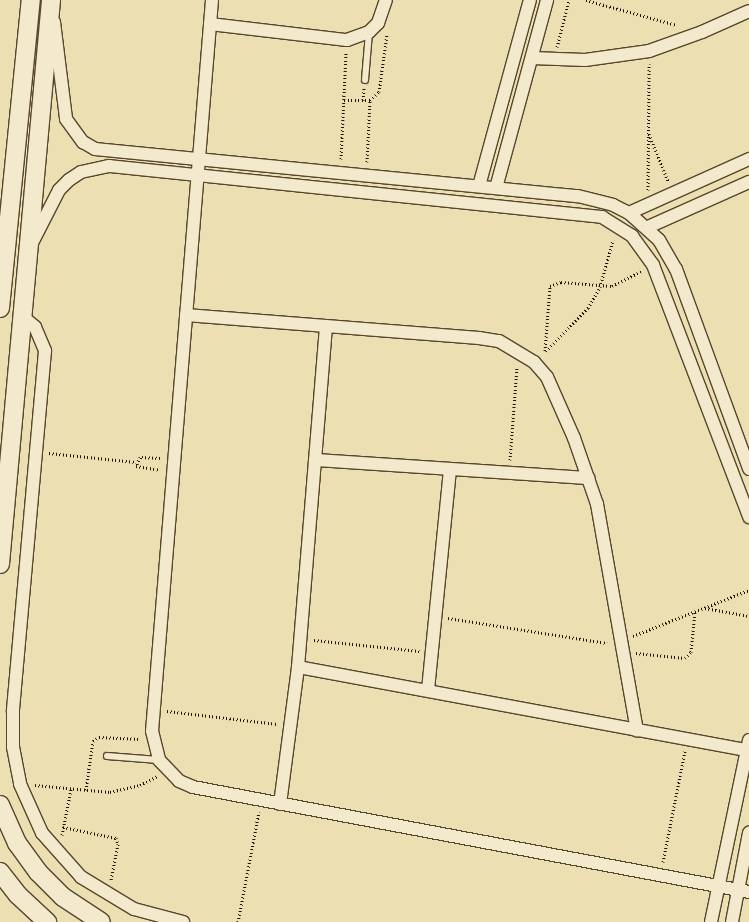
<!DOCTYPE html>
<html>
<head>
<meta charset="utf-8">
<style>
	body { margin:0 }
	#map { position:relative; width:749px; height:922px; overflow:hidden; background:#ecdfb2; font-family:"IM FELL Double Pica",serif }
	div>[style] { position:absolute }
	.path>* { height:3px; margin-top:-1.5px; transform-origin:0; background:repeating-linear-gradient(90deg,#241300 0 1px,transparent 0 3.5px) }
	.roads { filter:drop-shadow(1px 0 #56462c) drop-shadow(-1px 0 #56462c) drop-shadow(0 1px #56462c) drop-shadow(0 -1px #56462c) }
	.lane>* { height:6px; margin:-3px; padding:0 3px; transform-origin:3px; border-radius:3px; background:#f3eacd }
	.street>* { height:12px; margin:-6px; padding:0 6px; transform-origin:6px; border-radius:6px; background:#f3eacd }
	.secondary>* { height:18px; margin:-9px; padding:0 9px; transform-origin:9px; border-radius:9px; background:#f3eacd }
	span { translate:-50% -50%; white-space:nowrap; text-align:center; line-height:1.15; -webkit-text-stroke:4px #f3eacd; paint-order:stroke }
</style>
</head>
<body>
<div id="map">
	<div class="path">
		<i style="left:586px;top:0;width:94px;rotate:15.4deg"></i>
		<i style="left:557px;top:47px;width:49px;rotate:-75.7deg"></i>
		<i style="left:344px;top:100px;width:26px"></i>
		<i style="left:370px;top:100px;width:12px;rotate:-42deg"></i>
		<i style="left:379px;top:92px;width:59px;rotate:-82.1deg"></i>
		<i style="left:363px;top:100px;width:12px;rotate:-85deg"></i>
		<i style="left:649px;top:134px;width:51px;rotate:68deg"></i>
		<i style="left:341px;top:159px;width:106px;rotate:-87.3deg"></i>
		<i style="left:367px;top:162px;width:61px;rotate:-87.2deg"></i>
		<i style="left:648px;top:190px;width:126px;rotate:-89.5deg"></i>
		<i style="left:545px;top:351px;width:65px;rotate:-85.6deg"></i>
		<i style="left:550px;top:286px;width:12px;rotate:-20deg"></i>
		<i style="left:561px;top:282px;width:51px;rotate:4.5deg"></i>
		<i style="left:612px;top:286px;width:34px;rotate:-27deg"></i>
		<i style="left:546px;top:351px;width:60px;rotate:-45.7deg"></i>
		<i style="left:588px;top:308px;width:24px;rotate:-60deg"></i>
		<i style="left:600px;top:287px;width:49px;rotate:-74.5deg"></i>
		<i style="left:49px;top:453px;width:87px;rotate:5.9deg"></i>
		<i style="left:160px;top:458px;width:20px;rotate:-177deg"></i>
		<i style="left:140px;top:457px;width:10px;rotate:114deg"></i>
		<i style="left:136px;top:466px;width:24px;rotate:9deg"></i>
		<i style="left:510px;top:460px;width:94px;rotate:-85.7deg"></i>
		<i style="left:705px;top:608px;width:45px;rotate:10.3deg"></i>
		<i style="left:448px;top:618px;width:161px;rotate:8.9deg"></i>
		<i style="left:633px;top:636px;width:125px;rotate:-21.6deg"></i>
		<i style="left:314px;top:640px;width:106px;rotate:6deg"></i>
		<i style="left:636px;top:653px;width:49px;rotate:5.8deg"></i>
		<i style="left:685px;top:658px;width:8px;rotate:-45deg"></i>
		<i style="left:691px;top:652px;width:41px;rotate:-84.4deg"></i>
		<i style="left:167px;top:711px;width:111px;rotate:6.7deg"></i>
		<i style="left:35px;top:785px;width:75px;rotate:5.3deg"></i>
		<i style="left:110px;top:792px;width:31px;rotate:-13deg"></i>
		<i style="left:140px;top:785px;width:20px;rotate:-27deg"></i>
		<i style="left:86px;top:790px;width:49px;rotate:-81.9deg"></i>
		<i style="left:93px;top:741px;width:7px;rotate:-34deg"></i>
		<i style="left:99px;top:737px;width:42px;rotate:2.7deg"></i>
		<i style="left:63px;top:827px;width:54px;rotate:11.7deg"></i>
		<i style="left:116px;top:838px;width:6px;rotate:72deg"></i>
		<i style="left:118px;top:844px;width:38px;rotate:101deg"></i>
		<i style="left:62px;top:835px;width:47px;rotate:-78.9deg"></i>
		<i style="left:663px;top:862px;width:113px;rotate:-78.8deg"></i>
		<i style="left:238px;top:922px;width:112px;rotate:-79.2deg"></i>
	</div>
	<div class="roads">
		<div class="lane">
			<i style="left:365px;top:80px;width:48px;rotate:-85.2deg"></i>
			<i style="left:107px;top:756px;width:52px;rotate:4.4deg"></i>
		</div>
		<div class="street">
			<i style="left:212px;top:0;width:733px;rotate:94.69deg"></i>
			<i style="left:152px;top:731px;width:30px;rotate:76deg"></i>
			<i style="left:159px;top:760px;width:29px;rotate:46deg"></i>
			<i style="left:179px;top:781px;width:15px;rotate:23deg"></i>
			<i style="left:193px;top:787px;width:566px;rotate:10.69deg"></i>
			<i style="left:54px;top:22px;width:98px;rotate:82.9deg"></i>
			<i style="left:66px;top:119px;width:29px;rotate:54deg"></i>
			<i style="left:83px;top:142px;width:14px;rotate:30deg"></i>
			<i style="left:95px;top:149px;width:485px;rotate:5.6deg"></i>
			<i style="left:578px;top:196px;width:36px;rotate:14deg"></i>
			<i style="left:613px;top:205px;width:18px;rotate:27deg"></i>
			<i style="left:629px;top:213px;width:40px;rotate:42deg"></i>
			<i style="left:659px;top:240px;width:34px;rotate:60deg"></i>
			<i style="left:676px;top:269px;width:213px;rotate:69.9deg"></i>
			<i style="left:210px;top:24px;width:138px;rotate:6.7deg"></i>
			<i style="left:347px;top:40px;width:23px;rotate:-20deg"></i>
			<i style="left:369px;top:32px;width:13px;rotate:-45deg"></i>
			<i style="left:378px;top:23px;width:24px;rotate:-71deg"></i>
			<i style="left:532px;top:58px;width:53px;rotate:2.2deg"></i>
			<i style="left:585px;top:60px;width:65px;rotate:-8deg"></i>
			<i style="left:649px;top:51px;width:56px;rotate:-19.7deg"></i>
			<i style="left:702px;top:32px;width:51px;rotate:-24.1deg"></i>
			<i style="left:479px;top:186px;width:193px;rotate:-74.7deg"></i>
			<i style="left:496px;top:188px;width:195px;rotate:-74.8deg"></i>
			<i style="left:629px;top:213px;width:132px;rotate:-24.2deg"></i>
			<i style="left:648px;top:227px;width:111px;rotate:-24deg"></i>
			<i style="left:32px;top:243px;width:59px;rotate:-63deg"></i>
			<i style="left:59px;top:190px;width:14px;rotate:-45deg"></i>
			<i style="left:69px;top:180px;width:14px;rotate:-34deg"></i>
			<i style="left:81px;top:172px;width:29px;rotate:-12deg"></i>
			<i style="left:109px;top:166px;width:496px;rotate:5.9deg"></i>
			<i style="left:602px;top:217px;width:36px;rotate:32deg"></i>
			<i style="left:632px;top:236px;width:36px;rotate:54deg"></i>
			<i style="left:653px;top:265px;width:270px;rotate:69.1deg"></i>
			<i style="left:186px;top:315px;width:294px;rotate:4.5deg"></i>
			<i style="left:479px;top:338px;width:20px;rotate:9deg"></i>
			<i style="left:499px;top:341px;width:41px;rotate:31deg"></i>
			<i style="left:534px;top:362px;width:20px;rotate:49deg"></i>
			<i style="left:547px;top:377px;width:67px;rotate:66.1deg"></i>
			<i style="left:574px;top:438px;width:70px;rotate:70.8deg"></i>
			<i style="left:597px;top:504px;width:230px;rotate:80deg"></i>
			<i style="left:22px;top:316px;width:17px;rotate:40deg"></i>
			<i style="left:35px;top:327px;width:26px;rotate:67deg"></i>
			<i style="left:45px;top:351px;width:362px;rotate:95.1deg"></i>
			<i style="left:13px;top:712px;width:35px;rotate:90deg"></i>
			<i style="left:13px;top:747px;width:38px;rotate:79deg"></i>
			<i style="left:20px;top:784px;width:54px;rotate:65.8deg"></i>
			<i style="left:42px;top:833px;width:59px;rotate:48.4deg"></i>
			<i style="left:81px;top:877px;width:62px;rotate:31.1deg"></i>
			<i style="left:134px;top:909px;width:51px;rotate:14.9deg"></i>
			<i style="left:315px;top:460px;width:274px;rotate:3.8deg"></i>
			<i style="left:298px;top:667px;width:457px;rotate:10.5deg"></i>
			<i style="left:428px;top:690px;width:222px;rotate:-84.3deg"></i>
			<i style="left:280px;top:804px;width:138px;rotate:-82.5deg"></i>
			<i style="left:298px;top:667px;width:340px;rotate:-85.3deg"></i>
			<i style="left:711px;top:922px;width:186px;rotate:-78.2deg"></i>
			<i style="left:732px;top:922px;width:91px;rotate:-79.2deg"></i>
		</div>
		<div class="secondary">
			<i style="left:0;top:308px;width:310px;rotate:-84.3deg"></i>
			<i style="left:0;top:564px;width:566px;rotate:-84.83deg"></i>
			<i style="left:0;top:805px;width:42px;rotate:65.9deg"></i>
			<i style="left:17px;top:843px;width:36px;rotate:54deg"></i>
			<i style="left:38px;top:872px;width:35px;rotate:45deg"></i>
			<i style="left:63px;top:897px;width:45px;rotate:33.3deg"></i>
			<i style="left:0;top:872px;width:29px;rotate:52deg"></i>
			<i style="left:18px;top:895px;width:40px;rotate:43deg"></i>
		</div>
	</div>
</div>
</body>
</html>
